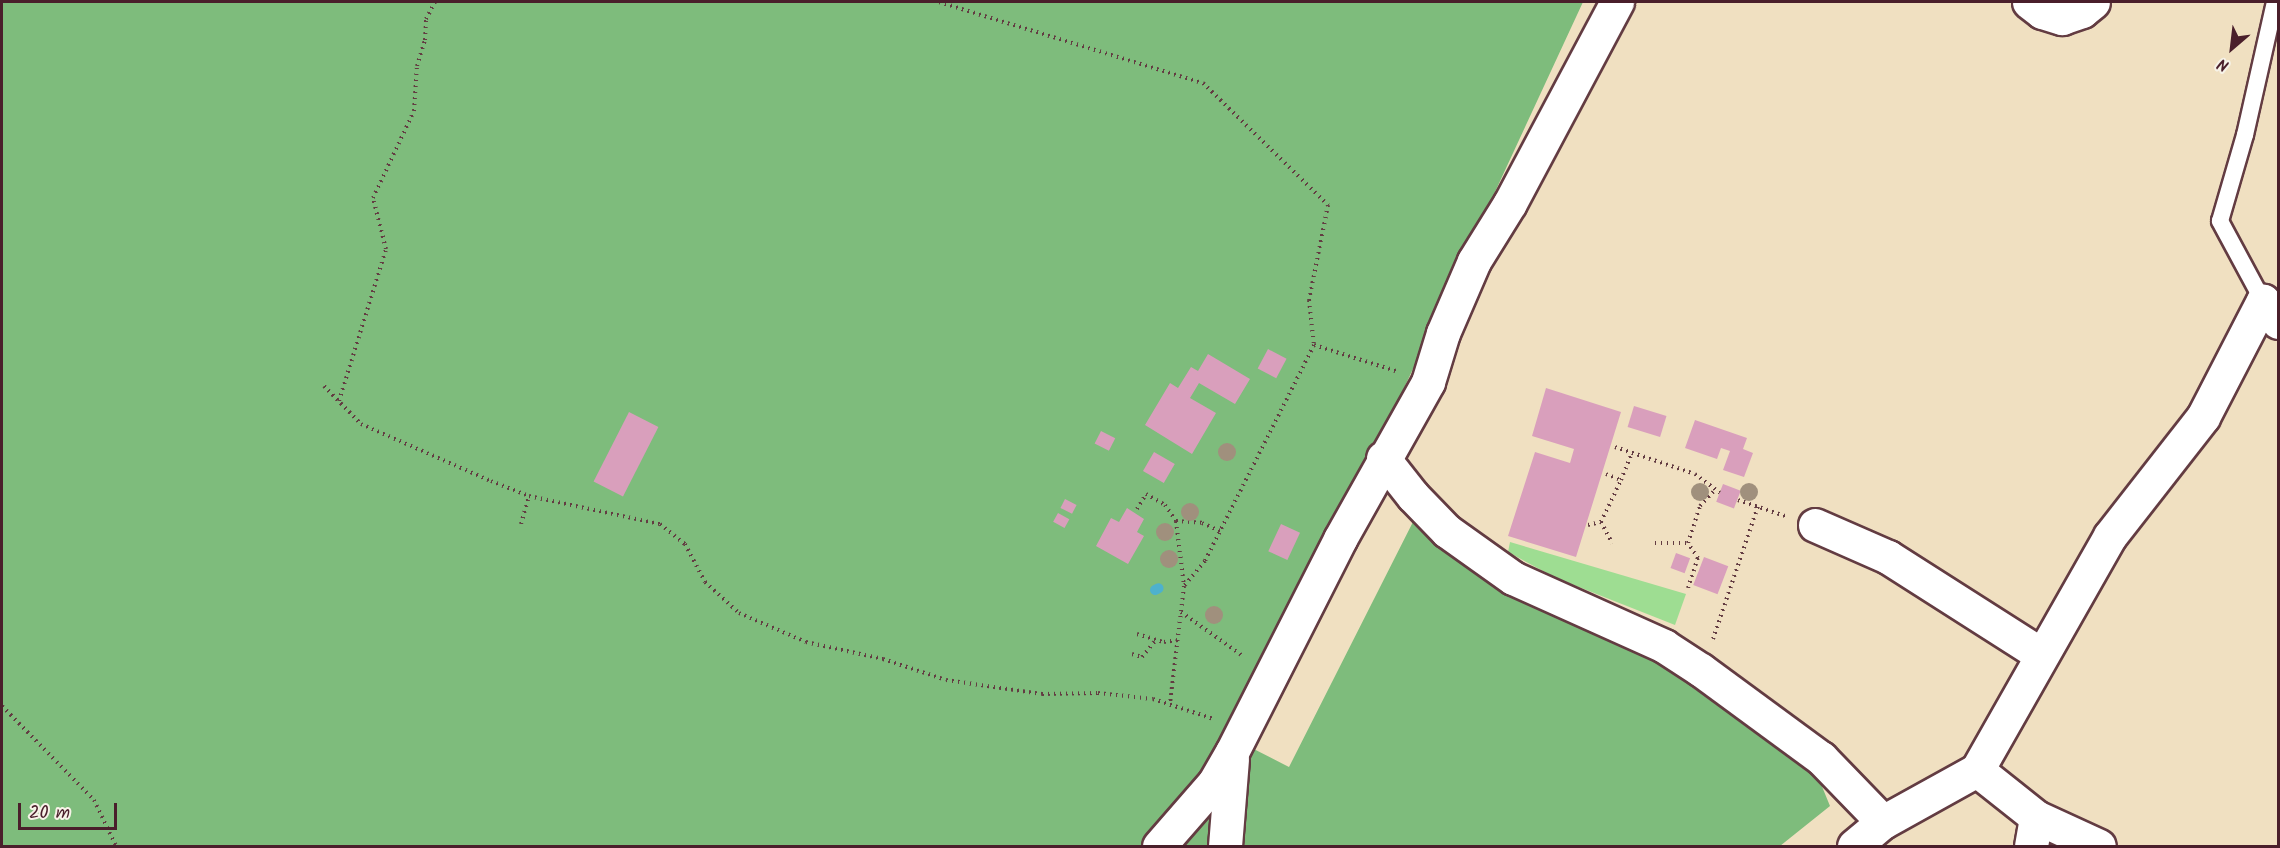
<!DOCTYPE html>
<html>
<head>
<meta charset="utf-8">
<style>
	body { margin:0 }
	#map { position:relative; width:2280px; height:848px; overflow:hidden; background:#f0e0c1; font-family:Kalam,sans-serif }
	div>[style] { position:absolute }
	.green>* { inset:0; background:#9edd92 }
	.forest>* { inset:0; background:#7ebc7c }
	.stream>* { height:10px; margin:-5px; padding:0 5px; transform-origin:5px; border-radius:5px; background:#4eb1cd }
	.building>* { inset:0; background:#d99fbc; transform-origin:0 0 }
	.path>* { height:4px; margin-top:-2px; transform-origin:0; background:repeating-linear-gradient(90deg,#633c42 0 1.5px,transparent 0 6px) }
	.roads { filter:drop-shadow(2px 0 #633c42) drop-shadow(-2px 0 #633c42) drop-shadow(0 2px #633c42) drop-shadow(0 -2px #633c42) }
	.service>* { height:16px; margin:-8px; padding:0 8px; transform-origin:8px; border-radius:8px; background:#fff }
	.minor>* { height:33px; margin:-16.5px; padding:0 16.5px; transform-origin:16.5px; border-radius:16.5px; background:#fff }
	.trees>* { width:18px; height:18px; margin:-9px; border-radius:50%; background:#a0907d }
	span { translate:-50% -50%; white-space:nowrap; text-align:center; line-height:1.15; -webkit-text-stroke:6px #f7f3e8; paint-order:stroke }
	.frame { position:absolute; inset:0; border:3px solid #4a1f2b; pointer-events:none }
	.north { position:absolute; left:2202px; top:18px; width:60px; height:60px; -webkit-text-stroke:4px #f7f3e8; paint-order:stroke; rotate:208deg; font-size:16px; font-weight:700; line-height:24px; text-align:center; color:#4a1f2b }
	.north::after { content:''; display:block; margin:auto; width:21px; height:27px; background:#4a1f2b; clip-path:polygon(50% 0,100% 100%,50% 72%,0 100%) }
	.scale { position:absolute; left:18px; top:803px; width:99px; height:27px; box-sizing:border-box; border:3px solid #4a1f2b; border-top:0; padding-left:8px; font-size:18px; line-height:21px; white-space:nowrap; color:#4a1f2b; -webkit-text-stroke:4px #f7f3e8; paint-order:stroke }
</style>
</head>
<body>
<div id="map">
	<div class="green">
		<i style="clip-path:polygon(1510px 542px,1686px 594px,1675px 625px,1556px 578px,1508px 552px)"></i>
	</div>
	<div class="forest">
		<i style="clip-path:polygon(2px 2px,1583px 2px,1380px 440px,1230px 737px,1289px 767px,1417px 514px,1467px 562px,1555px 615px,1671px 667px,1814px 767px,1830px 806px,1780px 846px,2px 846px)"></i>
	</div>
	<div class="stream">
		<i style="left:1155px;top:590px;width:4px;rotate:-27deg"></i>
	</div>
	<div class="building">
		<i style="left:1268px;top:349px;width:21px;height:22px;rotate:28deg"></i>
		<i style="clip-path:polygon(1208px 354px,1250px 379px,1235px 404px,1199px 383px,1190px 398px,1216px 413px,1192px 454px,1145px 425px,1170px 383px,1178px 388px,1191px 367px,1198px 371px)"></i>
		<i style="clip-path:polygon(1546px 388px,1621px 412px,1576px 557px,1508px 536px,1535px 452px,1570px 463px,1574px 449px,1532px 436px)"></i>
		<i style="left:1634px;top:406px;width:34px;height:22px;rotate:17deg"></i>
		<i style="left:629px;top:412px;width:33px;height:78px;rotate:27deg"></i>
		<i style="clip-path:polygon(1695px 420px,1747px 438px,1743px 449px,1753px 453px,1744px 477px,1723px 470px,1730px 451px,1721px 448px,1717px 459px,1685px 448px)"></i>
		<i style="left:1101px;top:431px;width:16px;height:14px;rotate:27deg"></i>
		<i style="left:1154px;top:452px;width:24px;height:22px;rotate:30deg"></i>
		<i style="left:1723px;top:484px;width:19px;height:19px;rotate:21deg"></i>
		<i style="left:1065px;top:499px;width:13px;height:10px;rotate:27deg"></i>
		<i style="clip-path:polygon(1127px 508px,1144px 519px,1137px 532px,1144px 536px,1128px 564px,1096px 546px,1111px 518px,1119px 522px)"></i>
		<i style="left:1058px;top:513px;width:13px;height:10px;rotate:29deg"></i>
		<i style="left:1281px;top:524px;width:21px;height:30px;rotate:25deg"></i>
		<i style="left:1676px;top:553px;width:15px;height:16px;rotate:20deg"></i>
		<i style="left:1704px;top:557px;width:26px;height:30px;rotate:21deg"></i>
	</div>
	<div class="path">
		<i style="left:939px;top:2px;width:276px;rotate:17.1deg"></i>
		<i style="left:1203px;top:83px;width:175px;rotate:44.3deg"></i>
		<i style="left:1328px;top:205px;width:97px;rotate:101.3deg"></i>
		<i style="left:1309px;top:300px;width:45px;rotate:83.7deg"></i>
		<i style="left:1314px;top:345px;width:242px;rotate:116.8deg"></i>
		<i style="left:1205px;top:561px;width:33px;rotate:130deg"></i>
		<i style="left:1184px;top:586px;width:118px;rotate:96.8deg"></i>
		<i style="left:1314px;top:345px;width:86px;rotate:17.6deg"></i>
		<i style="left:324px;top:386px;width:53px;rotate:45.8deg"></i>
		<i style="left:361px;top:424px;width:142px;rotate:23.7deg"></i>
		<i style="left:491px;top:481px;width:41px;rotate:21.5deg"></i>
		<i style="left:529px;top:496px;width:134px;rotate:12.1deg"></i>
		<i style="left:660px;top:524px;width:32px;rotate:39deg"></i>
		<i style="left:685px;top:544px;width:43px;rotate:62.2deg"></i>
		<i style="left:705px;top:582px;width:46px;rotate:42.4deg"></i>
		<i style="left:739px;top:613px;width:73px;rotate:23.4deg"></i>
		<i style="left:806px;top:642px;width:79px;rotate:12.4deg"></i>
		<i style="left:883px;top:659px;width:66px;rotate:18.4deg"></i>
		<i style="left:946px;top:680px;width:97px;rotate:8.3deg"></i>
		<i style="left:1042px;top:694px;width:56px;rotate:-1deg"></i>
		<i style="left:1098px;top:693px;width:55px;rotate:6.2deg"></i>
		<i style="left:1153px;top:699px;width:64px;rotate:18.2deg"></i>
		<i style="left:339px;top:401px;width:159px;rotate:-72.8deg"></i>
		<i style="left:386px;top:249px;width:53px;rotate:-104.3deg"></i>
		<i style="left:373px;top:198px;width:96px;rotate:-64.8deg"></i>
		<i style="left:414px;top:111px;width:45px;rotate:-86.2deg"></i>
		<i style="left:417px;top:66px;width:27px;rotate:-73deg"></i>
		<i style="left:425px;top:40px;width:21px;rotate:-87deg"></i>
		<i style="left:426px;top:19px;width:19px;rotate:-62deg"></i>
		<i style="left:1615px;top:447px;width:84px;rotate:18.6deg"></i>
		<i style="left:1695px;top:474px;width:31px;rotate:37deg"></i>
		<i style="left:1606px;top:474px;width:16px;rotate:22deg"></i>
		<i style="left:1621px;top:480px;width:29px;rotate:-68deg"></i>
		<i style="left:1738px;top:500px;width:50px;rotate:18.8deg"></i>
		<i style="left:1137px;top:509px;width:17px;rotate:-59deg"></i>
		<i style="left:1146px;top:494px;width:22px;rotate:30deg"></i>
		<i style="left:1165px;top:505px;width:19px;rotate:55deg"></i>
		<i style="left:1176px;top:521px;width:65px;rotate:83deg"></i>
		<i style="left:1176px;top:521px;width:26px;rotate:4deg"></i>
		<i style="left:1202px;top:523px;width:20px;rotate:24deg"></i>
		<i style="left:1601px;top:522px;width:24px;rotate:62deg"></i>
		<i style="left:521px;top:524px;width:29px;rotate:-74deg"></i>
		<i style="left:1588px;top:525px;width:13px;rotate:-13deg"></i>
		<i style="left:1601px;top:522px;width:47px;rotate:-64.5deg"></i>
		<i style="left:1655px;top:543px;width:33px"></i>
		<i style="left:1688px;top:588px;width:32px;rotate:-72deg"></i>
		<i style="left:1698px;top:558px;width:18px;rotate:-124deg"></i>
		<i style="left:1688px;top:543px;width:39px;rotate:-72deg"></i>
		<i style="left:1700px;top:506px;width:21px;rotate:-47deg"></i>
		<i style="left:1181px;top:612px;width:77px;rotate:35.5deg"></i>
		<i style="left:1137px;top:634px;width:28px;rotate:17deg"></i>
		<i style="left:1164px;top:642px;width:14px;rotate:-8deg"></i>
		<i style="left:1713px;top:639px;width:140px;rotate:-71.3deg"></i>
		<i style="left:1132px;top:654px;width:10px;rotate:17deg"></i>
		<i style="left:1142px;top:657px;width:22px;rotate:-51deg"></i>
		<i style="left:2px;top:706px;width:132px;rotate:45.6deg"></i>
		<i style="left:94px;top:800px;width:51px;rotate:64.4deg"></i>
	</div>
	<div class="roads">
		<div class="service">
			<i style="left:2263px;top:301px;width:91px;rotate:-118.3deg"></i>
			<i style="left:2220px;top:221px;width:90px;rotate:-73.8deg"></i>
			<i style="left:2245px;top:135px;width:136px;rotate:-77.3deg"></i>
		</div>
		<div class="minor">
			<i style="left:2029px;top:2px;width:16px;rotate:38deg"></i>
			<i style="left:2042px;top:12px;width:21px;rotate:17deg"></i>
			<i style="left:2062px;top:18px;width:21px;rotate:-19deg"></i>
			<i style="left:2082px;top:11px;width:14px;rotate:-39deg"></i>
			<i style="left:1383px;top:458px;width:48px;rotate:51.7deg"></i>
			<i style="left:1413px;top:496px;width:49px;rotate:45.8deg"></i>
			<i style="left:1447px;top:531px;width:81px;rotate:35.5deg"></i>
			<i style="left:1513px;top:578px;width:166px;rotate:24.2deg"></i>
			<i style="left:1664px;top:646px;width:44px;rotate:33deg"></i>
			<i style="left:1701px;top:670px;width:149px;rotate:36.3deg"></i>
			<i style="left:1821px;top:758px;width:89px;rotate:45.9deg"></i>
			<i style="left:1815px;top:525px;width:80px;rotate:23.7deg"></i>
			<i style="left:1888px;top:557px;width:180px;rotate:32.5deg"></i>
			<i style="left:1977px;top:770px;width:75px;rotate:38.5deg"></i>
			<i style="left:2036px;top:817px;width:69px;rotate:24.7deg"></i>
			<i style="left:1159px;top:846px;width:84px;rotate:-48.9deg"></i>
			<i style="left:1214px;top:783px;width:36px;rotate:-60deg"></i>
			<i style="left:1232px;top:752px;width:239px;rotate:-63.1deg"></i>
			<i style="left:1340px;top:539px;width:180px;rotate:-60.7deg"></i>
			<i style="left:1428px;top:382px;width:51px;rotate:-73deg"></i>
			<i style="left:1443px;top:333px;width:78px;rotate:-66.7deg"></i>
			<i style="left:1474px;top:261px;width:68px;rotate:-58.2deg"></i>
			<i style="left:1510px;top:203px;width:228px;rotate:-62deg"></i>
			<i style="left:1225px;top:846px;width:87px;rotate:-85.4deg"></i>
			<i style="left:1854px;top:846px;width:38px;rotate:-40deg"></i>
			<i style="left:1883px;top:822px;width:107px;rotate:-29deg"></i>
			<i style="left:1977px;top:770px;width:269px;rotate:-60.4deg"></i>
			<i style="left:2110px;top:536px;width:151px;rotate:-52deg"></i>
			<i style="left:2203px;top:417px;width:131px;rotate:-62.7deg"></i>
			<i style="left:2263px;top:301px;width:26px;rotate:54deg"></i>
			<i style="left:2031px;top:846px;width:29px;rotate:-80deg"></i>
		</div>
	</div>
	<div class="trees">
		<i style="left:1227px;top:452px"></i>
		<i style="left:1700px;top:492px"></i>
		<i style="left:1749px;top:492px"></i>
		<i style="left:1190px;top:512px"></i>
		<i style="left:1165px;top:532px"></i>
		<i style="left:1169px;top:559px"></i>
		<i style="left:1214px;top:615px"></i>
	</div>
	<div class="frame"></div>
	<div class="north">N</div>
	<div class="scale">20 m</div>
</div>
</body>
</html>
